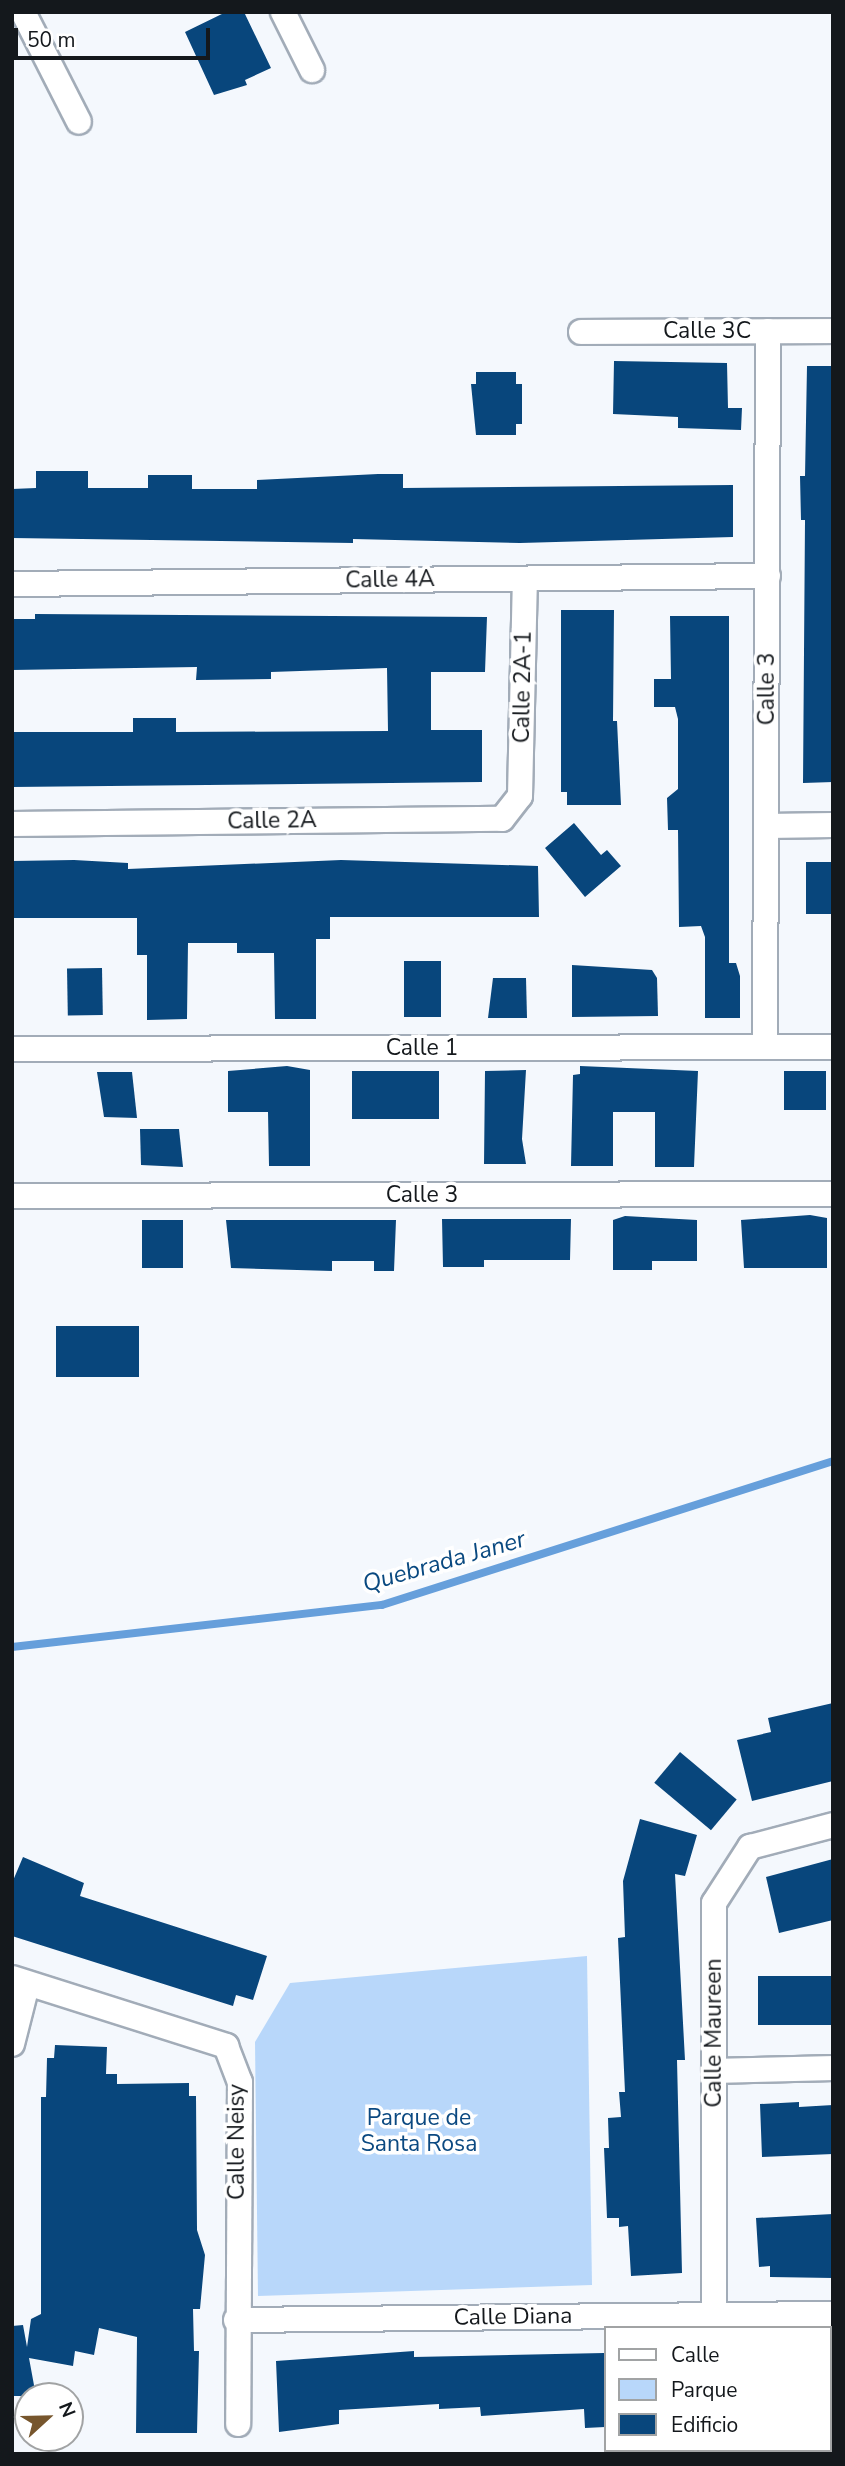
<!DOCTYPE html>
<html>
<head>
<meta charset="utf-8">
<style>
	body { margin:0 }
	#map { position:relative; width:845px; height:2466px; overflow:hidden; background:#f4f8fd; font-family:"Nunito Sans",sans-serif }
	div>[style] { position:absolute }
	.green>* { inset:0; background:#b8d7fa }
	.stream>* { height:8px; margin:-4px; padding:0 4px; transform-origin:4px; border-radius:4px; background:#669fdb }
	.building>* { inset:0; background:#08467c; transform-origin:0 0 }
	.roads { filter:drop-shadow(2px 0 #a2acb8) drop-shadow(-2px 0 #a2acb8) drop-shadow(0 2px #a2acb8) drop-shadow(0 -2px #a2acb8) }
	.street>* { height:24px; margin:-12px; padding:0 12px; transform-origin:12px; border-radius:12px; background:#fff }
	span { translate:-50% -50%; white-space:nowrap; text-align:center; line-height:1.15; -webkit-text-stroke:7px #fff; paint-order:stroke }
	.street-label { font-size:23px; color:#14181c }
	.park-label { font-size:23px; color:#0b4981 }
	.water-label { font-size:24px; color:#094980; font-style:italic }
	.frame { position:absolute; inset:0; border:14px solid #14181c; pointer-events:none }
	.legend { position:absolute; left:604px; top:2326px; width:228px; height:126px; box-sizing:border-box; background:#fff; border:2px solid #a1a3a4; margin:0; padding:9px 12px; list-style:none; font-size:21px; color:#14181c }
	.legend li { display:flex; align-items:center; gap:14px; height:35px }
	.legend b { width:35px; border:2px solid #a1a3a4 }
	.north { position:absolute; left:14px; top:2382px; width:70px; height:70px; box-sizing:border-box; background:#fff; border:2px solid #a1a3a4; border-radius:50%; rotate:68deg; font-size:19px; font-weight:700; line-height:28px; text-align:center; color:#14181c }
	.north::after { content:''; display:block; margin:auto; width:24px; height:32px; background:#77562d; clip-path:polygon(50% 0,100% 100%,50% 72%,0 100%) }
	.scale { position:absolute; left:14px; top:28px; width:196px; height:32px; box-sizing:border-box; border:4px solid #14181c; border-top:0; padding-left:9px; font-size:21px; line-height:24px; white-space:nowrap; color:#14181c; -webkit-text-stroke:5px #fff; paint-order:stroke }
</style>
</head>
<body>
<div id="map">
	<div class="green">
		<i style="clip-path:polygon(587px 1956px,592px 2285px,258px 2296px,255px 2042px,290px 1983px)"></i>
	</div>
	<div class="stream">
		<i style="left:12px;top:1647px;width:372px;rotate:-6.5deg"></i>
		<i style="left:382px;top:1605px;width:473px;rotate:-17.7deg"></i>
	</div>
	<div class="building">
		<i style="clip-path:polygon(226px 12px,244px 12px,271px 68px,245px 80px,247px 85px,214px 95px,185px 32px)"></i>
		<i style="clip-path:polygon(614px 361px,727px 363px,728px 408px,742px 408px,741px 430px,678px 428px,678px 417px,613px 414px)"></i>
		<i style="clip-path:polygon(807px 366px,833px 366px,833px 782px,803px 783px,805px 520px,801px 520px,800px 476px,805px 476px)"></i>
		<i style="clip-path:polygon(476px 372px,516px 372px,516px 384px,522px 384px,522px 424px,516px 424px,516px 435px,476px 435px,471px 384px,476px 384px)"></i>
		<i style="clip-path:polygon(36px 471px,88px 471px,88px 488px,148px 488px,148px 475px,192px 475px,192px 489px,257px 489px,257px 480px,378px 474px,403px 474px,403px 488px,733px 485px,733px 537px,520px 543px,353px 539px,353px 543px,12px 538px,12px 489px,36px 488px)"></i>
		<i style="clip-path:polygon(561px 610px,614px 610px,613px 721px,617px 721px,621px 805px,567px 805px,567px 792px,561px 792px)"></i>
		<i style="clip-path:polygon(35px 614px,487px 617px,485px 672px,431px 672px,431px 730px,482px 730px,482px 782px,12px 787px,12px 732px,133px 732px,133px 718px,176px 718px,176px 732px,388px 731px,387px 668px,271px 672px,271px 679px,196px 680px,197px 667px,12px 670px,12px 619px,35px 619px)"></i>
		<i style="clip-path:polygon(670px 616px,729px 616px,729px 963px,736px 963px,740px 976px,740px 1018px,705px 1018px,705px 937px,701px 926px,679px 927px,678px 830px,668px 830px,667px 798px,678px 789px,678px 719px,675px 707px,654px 707px,654px 679px,671px 679px)"></i>
		<i style="clip-path:polygon(574px 823px,601px 855px,607px 850px,621px 866px,585px 897px,545px 848px)"></i>
		<i style="clip-path:polygon(74px 860px,128px 863px,128px 869px,341px 860px,538px 866px,539px 917px,330px 917px,330px 939px,316px 939px,316px 1019px,275px 1019px,274px 953px,237px 953px,237px 943px,188px 943px,187px 1019px,147px 1020px,147px 955px,137px 955px,137px 918px,12px 918px,12px 861px)"></i>
		<i style="left:806px;top:862px;width:27px;height:52px"></i>
		<i style="left:404px;top:961px;width:37px;height:56px"></i>
		<i style="clip-path:polygon(572px 965px,652px 970px,657px 978px,658px 1016px,572px 1017px)"></i>
		<i style="left:102px;top:968px;width:47px;height:35px;rotate:89deg"></i>
		<i style="clip-path:polygon(493px 978px,526px 978px,527px 1018px,488px 1018px)"></i>
		<i style="clip-path:polygon(287px 1066px,310px 1070px,310px 1166px,269px 1166px,268px 1112px,228px 1112px,228px 1071px)"></i>
		<i style="clip-path:polygon(580px 1066px,698px 1071px,694px 1167px,655px 1167px,655px 1112px,613px 1112px,613px 1166px,571px 1166px,573px 1075px,580px 1074px)"></i>
		<i style="clip-path:polygon(526px 1070px,522px 1139px,526px 1164px,484px 1164px,485px 1071px)"></i>
		<i style="left:439px;top:1071px;width:48px;height:87px;rotate:90deg"></i>
		<i style="left:784px;top:1071px;width:42px;height:39px"></i>
		<i style="clip-path:polygon(97px 1072px,132px 1072px,137px 1118px,104px 1117px)"></i>
		<i style="clip-path:polygon(140px 1129px,179px 1129px,183px 1167px,141px 1165px)"></i>
		<i style="clip-path:polygon(810px 1215px,827px 1218px,827px 1268px,744px 1268px,741px 1220px)"></i>
		<i style="clip-path:polygon(625px 1216px,697px 1220px,697px 1261px,652px 1261px,652px 1270px,613px 1270px,613px 1220px)"></i>
		<i style="clip-path:polygon(442px 1219px,571px 1219px,570px 1260px,484px 1260px,484px 1267px,443px 1267px)"></i>
		<i style="left:142px;top:1220px;width:41px;height:48px"></i>
		<i style="clip-path:polygon(226px 1220px,396px 1220px,394px 1271px,374px 1271px,374px 1261px,332px 1261px,332px 1271px,231px 1268px)"></i>
		<i style="left:56px;top:1326px;width:83px;height:51px"></i>
		<i style="clip-path:polygon(833px 1703px,833px 1781px,752px 1801px,737px 1740px,771px 1732px,768px 1718px)"></i>
		<i style="left:680px;top:1752px;width:74px;height:40px;rotate:40deg"></i>
		<i style="clip-path:polygon(640px 1819px,697px 1835px,685px 1876px,675px 1874px,685px 2060px,677px 2060px,682px 2273px,631px 2276px,628px 2226px,619px 2227px,619px 2218px,607px 2218px,604px 2148px,609px 2148px,608px 2118px,621px 2117px,619px 2092px,625px 2092px,618px 1938px,625px 1937px,623px 1881px)"></i>
		<i style="clip-path:polygon(23px 1857px,84px 1883px,80px 1896px,267px 1956px,253px 2000px,236px 1995px,233px 2006px,12px 1936px,12px 1883px)"></i>
		<i style="clip-path:polygon(833px 1859px,833px 1920px,779px 1933px,766px 1877px)"></i>
		<i style="left:833px;top:1976px;width:49px;height:75px;rotate:90deg"></i>
		<i style="clip-path:polygon(55px 2045px,107px 2047px,106px 2074px,117px 2074px,117px 2084px,189px 2083px,189px 2096px,196px 2096px,197px 2230px,205px 2255px,200px 2309px,193px 2309px,194px 2351px,199px 2351px,197px 2433px,136px 2433px,137px 2337px,99px 2328px,94px 2355px,75px 2351px,73px 2366px,29px 2358px,36px 2396px,12px 2396px,12px 2326px,23px 2325px,27px 2347px,31px 2319px,41px 2314px,41px 2097px,46px 2097px,47px 2058px,54px 2058px)"></i>
		<i style="clip-path:polygon(799px 2102px,799px 2107px,833px 2105px,833px 2154px,762px 2157px,760px 2104px)"></i>
		<i style="clip-path:polygon(833px 2214px,833px 2278px,770px 2277px,770px 2266px,759px 2267px,756px 2218px)"></i>
		<i style="clip-path:polygon(414px 2351px,414px 2357px,604px 2353px,605px 2427px,585px 2428px,584px 2409px,481px 2416px,480px 2407px,439px 2409px,439px 2404px,339px 2410px,339px 2424px,279px 2432px,276px 2361px)"></i>
	</div>
	<div class="roads">
		<div class="street">
			<i style="left:23px;top:12px;width:123px;rotate:63deg"></i>
			<i style="left:283px;top:12px;width:65px;rotate:63.4deg"></i>
			<i style="left:581px;top:332px;width:252px;rotate:-0.2deg"></i>
			<i style="left:12px;top:584px;width:756px;rotate:-0.61deg"></i>
			<i style="left:12px;top:824px;width:490px;rotate:-0.6deg"></i>
			<i style="left:502px;top:819px;width:29px;rotate:-52deg"></i>
			<i style="left:520px;top:796px;width:217px;rotate:-88.7deg"></i>
			<i style="left:767px;top:826px;width:66px;rotate:-0.9deg"></i>
			<i style="left:765px;top:1047px;width:716px;rotate:-89.76deg"></i>
			<i style="left:12px;top:1049px;width:821px;rotate:-0.14deg"></i>
			<i style="left:12px;top:1196px;width:821px;rotate:-0.14deg"></i>
			<i style="left:12px;top:1978px;width:225px;rotate:17.6deg"></i>
			<i style="left:226px;top:2046px;width:39px;rotate:69deg"></i>
			<i style="left:240px;top:2082px;width:342px;rotate:90.3deg"></i>
			<i style="left:12px;top:2044px;width:61px;rotate:-75.7deg"></i>
			<i style="left:714px;top:2071px;width:119px;rotate:-1.4deg"></i>
			<i style="left:714px;top:2315px;width:412px;rotate:-90deg"></i>
			<i style="left:714px;top:1903px;width:67px;rotate:-57.3deg"></i>
			<i style="left:750px;top:1847px;width:86px;rotate:-14.8deg"></i>
			<i style="left:236px;top:2320px;width:597px;rotate:-0.58deg"></i>
		</div>
	</div>
	<div class="street-label">
		<span style="left:707px;top:331px">Calle 3C</span>
		<span style="left:390px;top:580px;rotate:-1deg">Calle 4A</span>
		<span style="left:523px;top:687px;rotate:-89deg">Calle 2A-1</span>
		<span style="left:767px;top:689px;rotate:-90deg">Calle 3</span>
		<span style="left:272px;top:821px;rotate:-1deg">Calle 2A</span>
		<span style="left:422px;top:1048px">Calle 1</span>
		<span style="left:422px;top:1195px">Calle 3</span>
		<span style="left:714px;top:2033px;rotate:-90deg">Calle Maureen</span>
		<span style="left:237px;top:2142px;rotate:-90deg">Calle Neisy</span>
		<span style="left:513px;top:2317px;rotate:-1deg">Calle Diana</span>
	</div>
	<div class="park-label">
		<span style="left:419px;top:2131px">Parque de<br>Santa Rosa</span>
	</div>
	<div class="water-label">
		<span style="left:444px;top:1562px;rotate:-16deg">Quebrada Janer</span>
	</div>
	<div class="frame"></div>
	<ul class="legend">
	<li><b style="height:9px;background:#fff"></b>Calle</li>
	<li><b style="height:19px;background:#b8d7fa"></b>Parque</li>
	<li><b style="height:19px;background:#08467c"></b>Edificio</li>
	</ul>
	<div class="north">N</div>
	<div class="scale">50 m</div>
</div>
</body>
</html>
